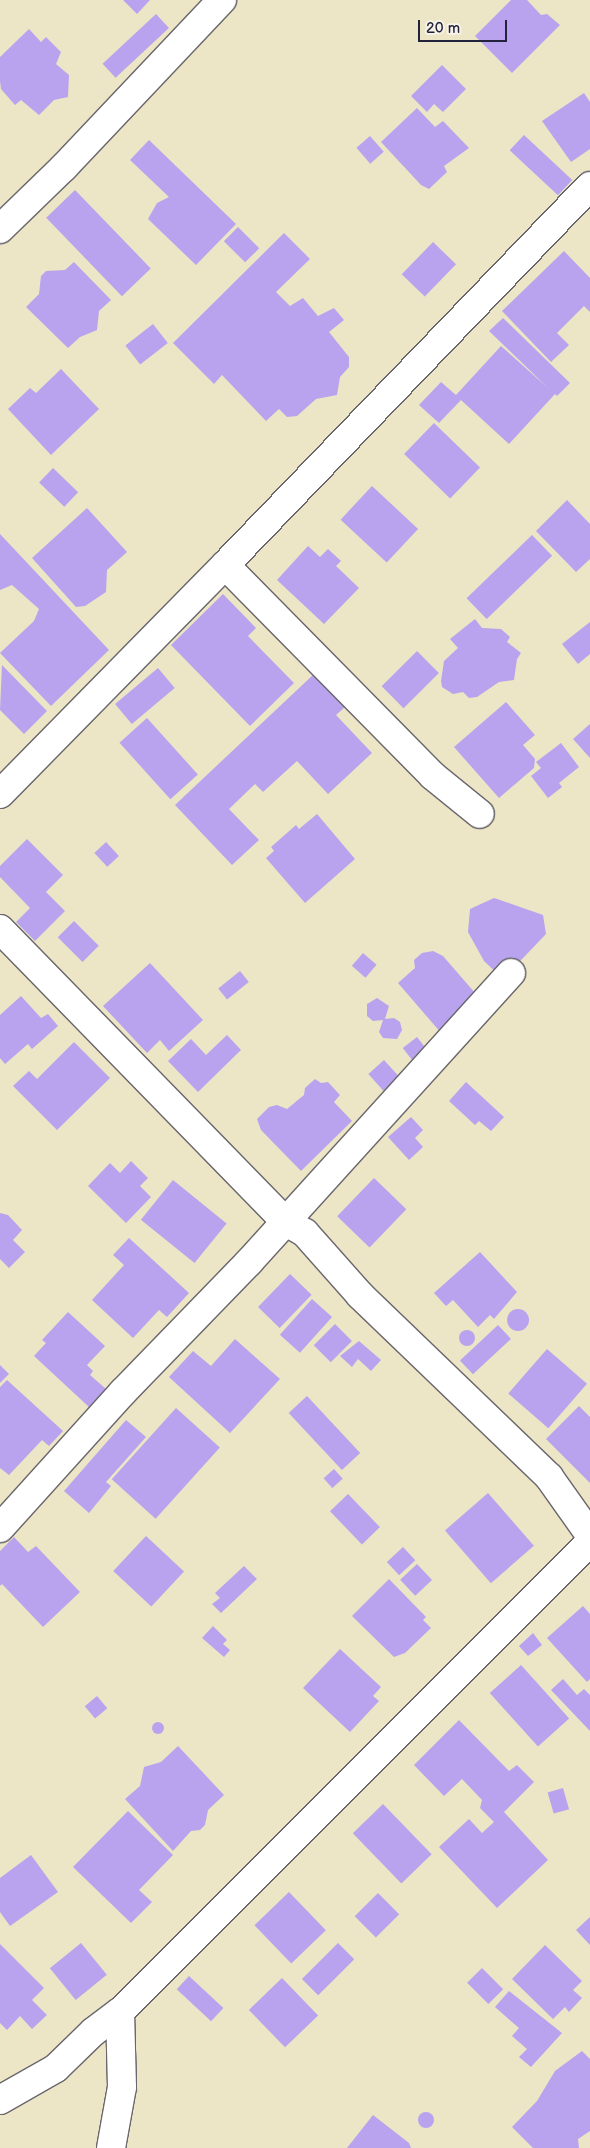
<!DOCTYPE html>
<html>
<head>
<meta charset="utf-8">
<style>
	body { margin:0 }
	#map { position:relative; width:590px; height:2148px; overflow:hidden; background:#ece5c6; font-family:"Balsamiq Sans",sans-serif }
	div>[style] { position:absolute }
	.building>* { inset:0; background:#b9a3ee; transform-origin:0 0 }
	.round { border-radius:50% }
	.roads { filter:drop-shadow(1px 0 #69666c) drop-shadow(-1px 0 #69666c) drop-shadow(0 1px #69666c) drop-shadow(0 -1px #69666c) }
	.street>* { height:28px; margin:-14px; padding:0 14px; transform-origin:14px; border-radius:14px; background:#fff }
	span { translate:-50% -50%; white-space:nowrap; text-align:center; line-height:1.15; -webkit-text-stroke:4.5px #f7f3e8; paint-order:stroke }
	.scale { position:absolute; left:418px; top:20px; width:89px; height:22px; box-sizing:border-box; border:2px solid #22223b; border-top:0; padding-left:6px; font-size:15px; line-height:18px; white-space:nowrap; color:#22223b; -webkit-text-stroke:4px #f7f3e8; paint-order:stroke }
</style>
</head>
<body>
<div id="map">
	<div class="building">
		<i style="clip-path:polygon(123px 0,150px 0,137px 14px)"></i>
		<i style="clip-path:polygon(511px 0,527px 0,541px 15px,547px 14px,560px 25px,512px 73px,475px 36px)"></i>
		<i style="left:156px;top:14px;width:19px;height:73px;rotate:47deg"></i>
		<i style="clip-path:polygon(29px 29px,41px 42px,46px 37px,61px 52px,56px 64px,69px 75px,68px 97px,54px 100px,39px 115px,21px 100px,15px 105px,1px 89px,0 81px,0 57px)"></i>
		<i style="clip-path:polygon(442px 65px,466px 89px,443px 112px,434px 104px,427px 112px,411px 96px)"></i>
		<i style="clip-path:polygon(584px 93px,590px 102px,590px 149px,571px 162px,542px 121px)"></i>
		<i style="clip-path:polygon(417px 108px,435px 127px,443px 121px,469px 148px,444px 166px,447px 172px,429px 189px,421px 185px,381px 142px)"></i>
		<i style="left:524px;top:135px;width:66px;height:21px;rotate:43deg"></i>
		<i style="left:370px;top:136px;width:21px;height:18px;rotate:49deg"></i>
		<i style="clip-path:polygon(149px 140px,236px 224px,196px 265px,148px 219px,157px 203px,169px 197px,130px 160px)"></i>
		<i style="left:75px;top:190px;width:109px;height:40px;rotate:46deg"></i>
		<i style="left:238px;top:227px;width:30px;height:20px;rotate:45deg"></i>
		<i style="clip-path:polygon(284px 233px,310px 259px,276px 292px,290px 306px,303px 298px,318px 316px,334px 308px,344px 320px,329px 332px,349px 357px,349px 367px,340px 377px,337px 395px,316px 399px,297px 416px,287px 417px,279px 409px,266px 421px,222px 375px,214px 384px,173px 343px)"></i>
		<i style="left:433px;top:242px;width:32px;height:45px;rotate:44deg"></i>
		<i style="clip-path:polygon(564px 251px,590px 278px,590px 312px,584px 306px,557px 333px,569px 345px,551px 362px,502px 311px)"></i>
		<i style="clip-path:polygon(74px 262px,111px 300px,99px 311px,97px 330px,80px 337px,68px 348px,26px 307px,39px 294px,41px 276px,46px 271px,65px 270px)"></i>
		<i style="clip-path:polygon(503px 318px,570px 383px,557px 396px,555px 394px,509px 444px,461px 400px,439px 423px,419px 405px,441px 382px,456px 395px,501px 346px,548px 388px,489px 331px)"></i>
		<i style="left:153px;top:324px;width:24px;height:35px;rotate:52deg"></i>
		<i style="clip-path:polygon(61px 369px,99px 409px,51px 455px,8px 409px,30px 388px,36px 393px)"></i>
		<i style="left:434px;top:423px;width:64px;height:43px;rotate:44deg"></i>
		<i style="left:53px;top:468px;width:35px;height:20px;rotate:44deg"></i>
		<i style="left:372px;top:486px;width:63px;height:46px;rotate:43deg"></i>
		<i style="clip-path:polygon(567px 500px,590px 524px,590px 559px,576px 572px,536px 531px)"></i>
		<i style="clip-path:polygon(87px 508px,127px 552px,107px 570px,106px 592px,85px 606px,76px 607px,32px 558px)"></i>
		<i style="clip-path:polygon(0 534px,109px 650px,51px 706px,0 653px,34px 621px,39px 609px,12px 585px,0 590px)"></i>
		<i style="left:532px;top:535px;width:29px;height:91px;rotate:46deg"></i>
		<i style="clip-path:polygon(308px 546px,320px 557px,328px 549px,341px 561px,336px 566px,359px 588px,324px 624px,277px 580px)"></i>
		<i style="clip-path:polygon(223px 594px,256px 628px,248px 636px,294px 683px,250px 726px,171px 645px)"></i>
		<i style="clip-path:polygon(475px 619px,482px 628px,501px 629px,510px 637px,507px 642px,521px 653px,517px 659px,514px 680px,499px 682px,477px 697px,469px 698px,463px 692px,453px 694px,442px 687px,441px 681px,444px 661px,458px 648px,450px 639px)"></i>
		<i style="clip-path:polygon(590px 622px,590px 654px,578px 664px,562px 644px)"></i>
		<i style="left:417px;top:651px;width:31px;height:50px;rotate:45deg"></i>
		<i style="clip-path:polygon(2px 665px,47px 711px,24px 734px,0 710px)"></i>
		<i style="left:158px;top:668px;width:26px;height:56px;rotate:50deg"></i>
		<i style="clip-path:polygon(314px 674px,345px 707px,336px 715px,372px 753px,328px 794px,297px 761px,263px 792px,255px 784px,229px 809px,259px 840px,232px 865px,175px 805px)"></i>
		<i style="clip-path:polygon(506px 702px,535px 735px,523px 745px,535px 759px,534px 768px,499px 798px,454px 747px)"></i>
		<i style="left:147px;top:718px;width:76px;height:37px;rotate:48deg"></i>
		<i style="clip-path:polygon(590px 724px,590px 758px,573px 739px)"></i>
		<i style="clip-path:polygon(561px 743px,579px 767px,559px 783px,562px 787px,548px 798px,531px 776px,541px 768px,536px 762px)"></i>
		<i style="clip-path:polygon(317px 814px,355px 859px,305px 903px,266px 858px,274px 851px,271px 847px,296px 825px,299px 829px)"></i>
		<i style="clip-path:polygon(27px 839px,63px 875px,46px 892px,65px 911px,35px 941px,16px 922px,30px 908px,0 877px,0 866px)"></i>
		<i style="left:106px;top:842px;width:19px;height:16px;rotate:47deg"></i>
		<i style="clip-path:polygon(494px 898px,543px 915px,546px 934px,503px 979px,484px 961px,468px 932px,470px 909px)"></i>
		<i style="left:74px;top:921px;width:35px;height:23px;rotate:45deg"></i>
		<i style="clip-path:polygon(433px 951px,443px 956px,482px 1001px,442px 1034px,398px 983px,415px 968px,414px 960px,422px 953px)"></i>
		<i style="left:363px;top:953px;width:18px;height:17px;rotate:41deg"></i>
		<i style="clip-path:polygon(150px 963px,203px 1020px,169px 1051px,160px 1040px,147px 1053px,103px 1006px)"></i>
		<i style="left:240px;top:971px;width:14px;height:28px;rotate:51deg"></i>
		<i style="clip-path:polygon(21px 996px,41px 1018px,48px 1014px,58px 1026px,32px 1049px,28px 1044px,5px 1064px,0 1058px,0 1015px)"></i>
		<i style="clip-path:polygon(377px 998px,389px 1006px,385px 1019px,394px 1018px,400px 1022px,402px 1030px,397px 1039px,383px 1038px,379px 1032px,383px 1020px,373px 1021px,367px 1016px,367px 1004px)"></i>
		<i style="clip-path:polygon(227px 1035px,241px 1050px,198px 1092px,168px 1061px,191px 1039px,206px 1055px)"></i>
		<i style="left:417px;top:1037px;width:16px;height:18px;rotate:52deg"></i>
		<i style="clip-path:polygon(74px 1042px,110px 1078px,57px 1130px,13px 1086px,29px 1071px,37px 1079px)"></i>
		<i style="left:384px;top:1060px;width:24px;height:21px;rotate:48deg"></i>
		<i style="clip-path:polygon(315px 1079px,321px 1083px,328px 1082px,340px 1095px,334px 1102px,352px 1121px,301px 1171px,261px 1130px,257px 1119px,269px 1107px,277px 1105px,287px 1109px,304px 1095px,305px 1088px)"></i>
		<i style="clip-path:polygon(466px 1082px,504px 1117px,491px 1131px,479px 1121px,475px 1125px,449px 1101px)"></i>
		<i style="clip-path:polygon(411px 1117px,423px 1130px,415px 1138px,423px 1147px,409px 1160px,388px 1137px)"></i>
		<i style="clip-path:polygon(131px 1161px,148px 1178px,140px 1186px,151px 1197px,126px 1223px,88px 1186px,110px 1163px,120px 1173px)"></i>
		<i style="left:374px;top:1178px;width:45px;height:53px;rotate:44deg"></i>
		<i style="left:173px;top:1180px;width:69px;height:51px;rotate:39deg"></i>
		<i style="clip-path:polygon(0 1213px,8px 1215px,22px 1230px,13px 1240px,25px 1252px,9px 1268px,0 1259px)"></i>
		<i style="clip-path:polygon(129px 1238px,189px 1293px,167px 1317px,159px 1310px,133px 1338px,92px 1300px,124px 1265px,113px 1255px)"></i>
		<i style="clip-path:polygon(480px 1252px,517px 1292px,494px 1319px,490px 1315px,478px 1327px,453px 1300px,446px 1306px,434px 1293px)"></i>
		<i style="left:290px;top:1274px;width:30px;height:46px;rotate:44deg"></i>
		<i style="left:312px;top:1299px;width:27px;height:48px;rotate:42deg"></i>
		<i class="round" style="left:507px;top:1309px;width:22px;height:22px"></i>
		<i style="clip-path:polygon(68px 1312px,105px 1346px,87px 1365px,93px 1371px,90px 1375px,106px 1389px,89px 1407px,34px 1356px,46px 1343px,42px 1340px)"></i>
		<i style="left:335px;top:1324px;width:24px;height:30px;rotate:45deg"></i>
		<i style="left:498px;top:1325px;width:19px;height:52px;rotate:47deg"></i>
		<i class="round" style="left:459px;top:1330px;width:16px;height:16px"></i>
		<i style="clip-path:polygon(235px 1339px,280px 1379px,230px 1433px,169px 1377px,193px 1351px,211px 1366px)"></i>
		<i style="clip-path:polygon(359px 1341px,381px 1360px,371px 1371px,358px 1359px,352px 1367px,340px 1356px)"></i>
		<i style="left:547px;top:1349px;width:53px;height:59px;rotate:41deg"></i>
		<i style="clip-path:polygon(0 1365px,9px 1374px,0 1383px)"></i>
		<i style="clip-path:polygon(7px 1380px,63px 1431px,49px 1446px,42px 1440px,9px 1475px,0 1468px,0 1387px)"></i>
		<i style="left:307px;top:1396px;width:78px;height:25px;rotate:47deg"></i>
		<i style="clip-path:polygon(579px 1406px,590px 1417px,590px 1483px,546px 1439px)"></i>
		<i style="left:176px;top:1408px;width:59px;height:96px;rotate:42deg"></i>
		<i style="clip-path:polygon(126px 1420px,146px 1437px,106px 1482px,111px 1486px,89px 1513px,64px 1491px)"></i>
		<i style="left:334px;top:1469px;width:13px;height:14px;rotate:48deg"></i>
		<i style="left:488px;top:1493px;width:70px;height:57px;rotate:49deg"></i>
		<i style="left:348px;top:1494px;width:46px;height:25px;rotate:46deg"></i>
		<i style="left:146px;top:1536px;width:52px;height:48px;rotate:43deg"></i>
		<i style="clip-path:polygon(14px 1537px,28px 1552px,36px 1546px,80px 1592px,43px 1627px,2px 1584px,0 1586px,0 1551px)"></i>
		<i style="left:403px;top:1547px;width:18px;height:22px;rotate:47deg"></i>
		<i style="left:417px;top:1564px;width:22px;height:23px;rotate:47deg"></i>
		<i style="clip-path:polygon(244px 1566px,257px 1579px,221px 1613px,212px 1604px,220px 1598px,215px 1593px)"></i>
		<i style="clip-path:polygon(389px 1579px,426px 1617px,423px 1620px,431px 1628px,405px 1653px,394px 1657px,352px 1616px)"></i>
		<i style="clip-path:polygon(583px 1606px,590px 1614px,590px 1679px,587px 1682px,547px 1638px)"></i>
		<i style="clip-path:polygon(213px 1626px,227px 1640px,223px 1644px,230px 1650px,224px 1657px,202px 1638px)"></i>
		<i style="clip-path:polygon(533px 1633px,542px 1645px,528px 1656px,519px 1646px)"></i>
		<i style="clip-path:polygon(340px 1649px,381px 1687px,373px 1696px,379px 1701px,350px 1732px,303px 1688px)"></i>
		<i style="left:521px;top:1665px;width:72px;height:42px;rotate:48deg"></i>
		<i style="clip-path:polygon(563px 1679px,577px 1695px,584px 1689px,590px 1695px,590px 1731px,551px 1690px)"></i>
		<i style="left:97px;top:1696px;width:16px;height:16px;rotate:50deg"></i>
		<i style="clip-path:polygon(459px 1720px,509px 1771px,517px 1765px,534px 1782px,504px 1812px,548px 1860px,497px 1908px,439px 1847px,469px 1819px,482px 1833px,494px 1822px,480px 1808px,482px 1800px,462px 1779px,444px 1796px,414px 1765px)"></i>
		<i class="round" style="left:152px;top:1722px;width:12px;height:12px"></i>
		<i style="clip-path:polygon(178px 1746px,224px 1795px,208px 1810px,205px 1825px,200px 1830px,191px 1831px,173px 1851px,125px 1799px,140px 1786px,144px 1767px,161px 1762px)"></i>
		<i style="left:563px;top:1788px;width:22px;height:16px;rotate:74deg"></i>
		<i style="left:383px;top:1804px;width:70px;height:42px;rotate:46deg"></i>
		<i style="clip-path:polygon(128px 1811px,173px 1855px,139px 1890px,152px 1902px,131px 1923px,73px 1867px)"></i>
		<i style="clip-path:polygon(31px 1855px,58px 1892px,10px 1926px,0 1912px,0 1878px)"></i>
		<i style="left:289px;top:1892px;width:53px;height:48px;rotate:46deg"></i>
		<i style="left:378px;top:1893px;width:30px;height:33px;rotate:45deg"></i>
		<i style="clip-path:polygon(590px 1917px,590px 1945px,576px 1930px)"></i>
		<i style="left:81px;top:1943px;width:41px;height:40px;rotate:51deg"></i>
		<i style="left:338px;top:1943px;width:23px;height:51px;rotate:45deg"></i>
		<i style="clip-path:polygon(0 1944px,44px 1988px,32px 2000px,47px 2015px,32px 2029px,20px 2016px,7px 2030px,0 2023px)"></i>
		<i style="clip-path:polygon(545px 1945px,582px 1981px,573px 1990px,582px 1998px,569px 2012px,565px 2007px,553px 2019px,512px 1979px)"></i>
		<i style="left:482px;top:1968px;width:30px;height:21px;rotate:45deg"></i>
		<i style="left:189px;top:1976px;width:47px;height:18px;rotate:43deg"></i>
		<i style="left:282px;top:1978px;width:52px;height:46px;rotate:46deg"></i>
		<i style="clip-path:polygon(509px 1991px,562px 2033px,531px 2067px,519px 2057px,527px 2049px,512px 2036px,519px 2028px,495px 2007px)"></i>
		<i style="clip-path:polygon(582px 2051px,590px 2059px,590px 2131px,578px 2139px,579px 2148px,533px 2148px,512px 2127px,537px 2101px,555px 2071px)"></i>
		<i class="round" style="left:418px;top:2112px;width:16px;height:16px"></i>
		<i style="clip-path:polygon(373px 2115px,409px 2143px,411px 2148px,347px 2148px)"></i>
	</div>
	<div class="roads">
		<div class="street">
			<i style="left:0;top:229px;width:89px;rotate:-44.1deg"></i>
			<i style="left:64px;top:167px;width:230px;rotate:-46.6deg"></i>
			<i style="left:225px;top:565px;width:296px;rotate:45.4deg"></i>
			<i style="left:433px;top:776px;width:60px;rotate:39deg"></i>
			<i style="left:0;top:794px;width:321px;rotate:-45.5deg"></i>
			<i style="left:225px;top:565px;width:526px;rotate:-46.08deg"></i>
			<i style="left:0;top:929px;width:409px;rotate:45.7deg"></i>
			<i style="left:286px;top:1222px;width:22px;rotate:30deg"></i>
			<i style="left:305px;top:1233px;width:83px;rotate:48.4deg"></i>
			<i style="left:360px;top:1295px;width:262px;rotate:43.9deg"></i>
			<i style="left:549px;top:1477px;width:71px;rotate:54.7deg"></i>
			<i style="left:0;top:1528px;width:183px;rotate:-47.9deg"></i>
			<i style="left:123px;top:1392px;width:181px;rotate:-45.9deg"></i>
			<i style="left:249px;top:1262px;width:390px;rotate:-47.8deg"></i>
			<i style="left:0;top:2100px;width:64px;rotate:-29.7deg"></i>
			<i style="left:56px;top:2068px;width:52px;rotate:-44.2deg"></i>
			<i style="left:93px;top:2032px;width:34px;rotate:-37deg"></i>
			<i style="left:120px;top:2012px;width:665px;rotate:-45deg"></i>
			<i style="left:111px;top:2148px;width:62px;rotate:-79.8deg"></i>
			<i style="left:122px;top:2087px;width:75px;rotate:-91.5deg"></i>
		</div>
	</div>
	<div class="scale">20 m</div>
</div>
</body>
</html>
